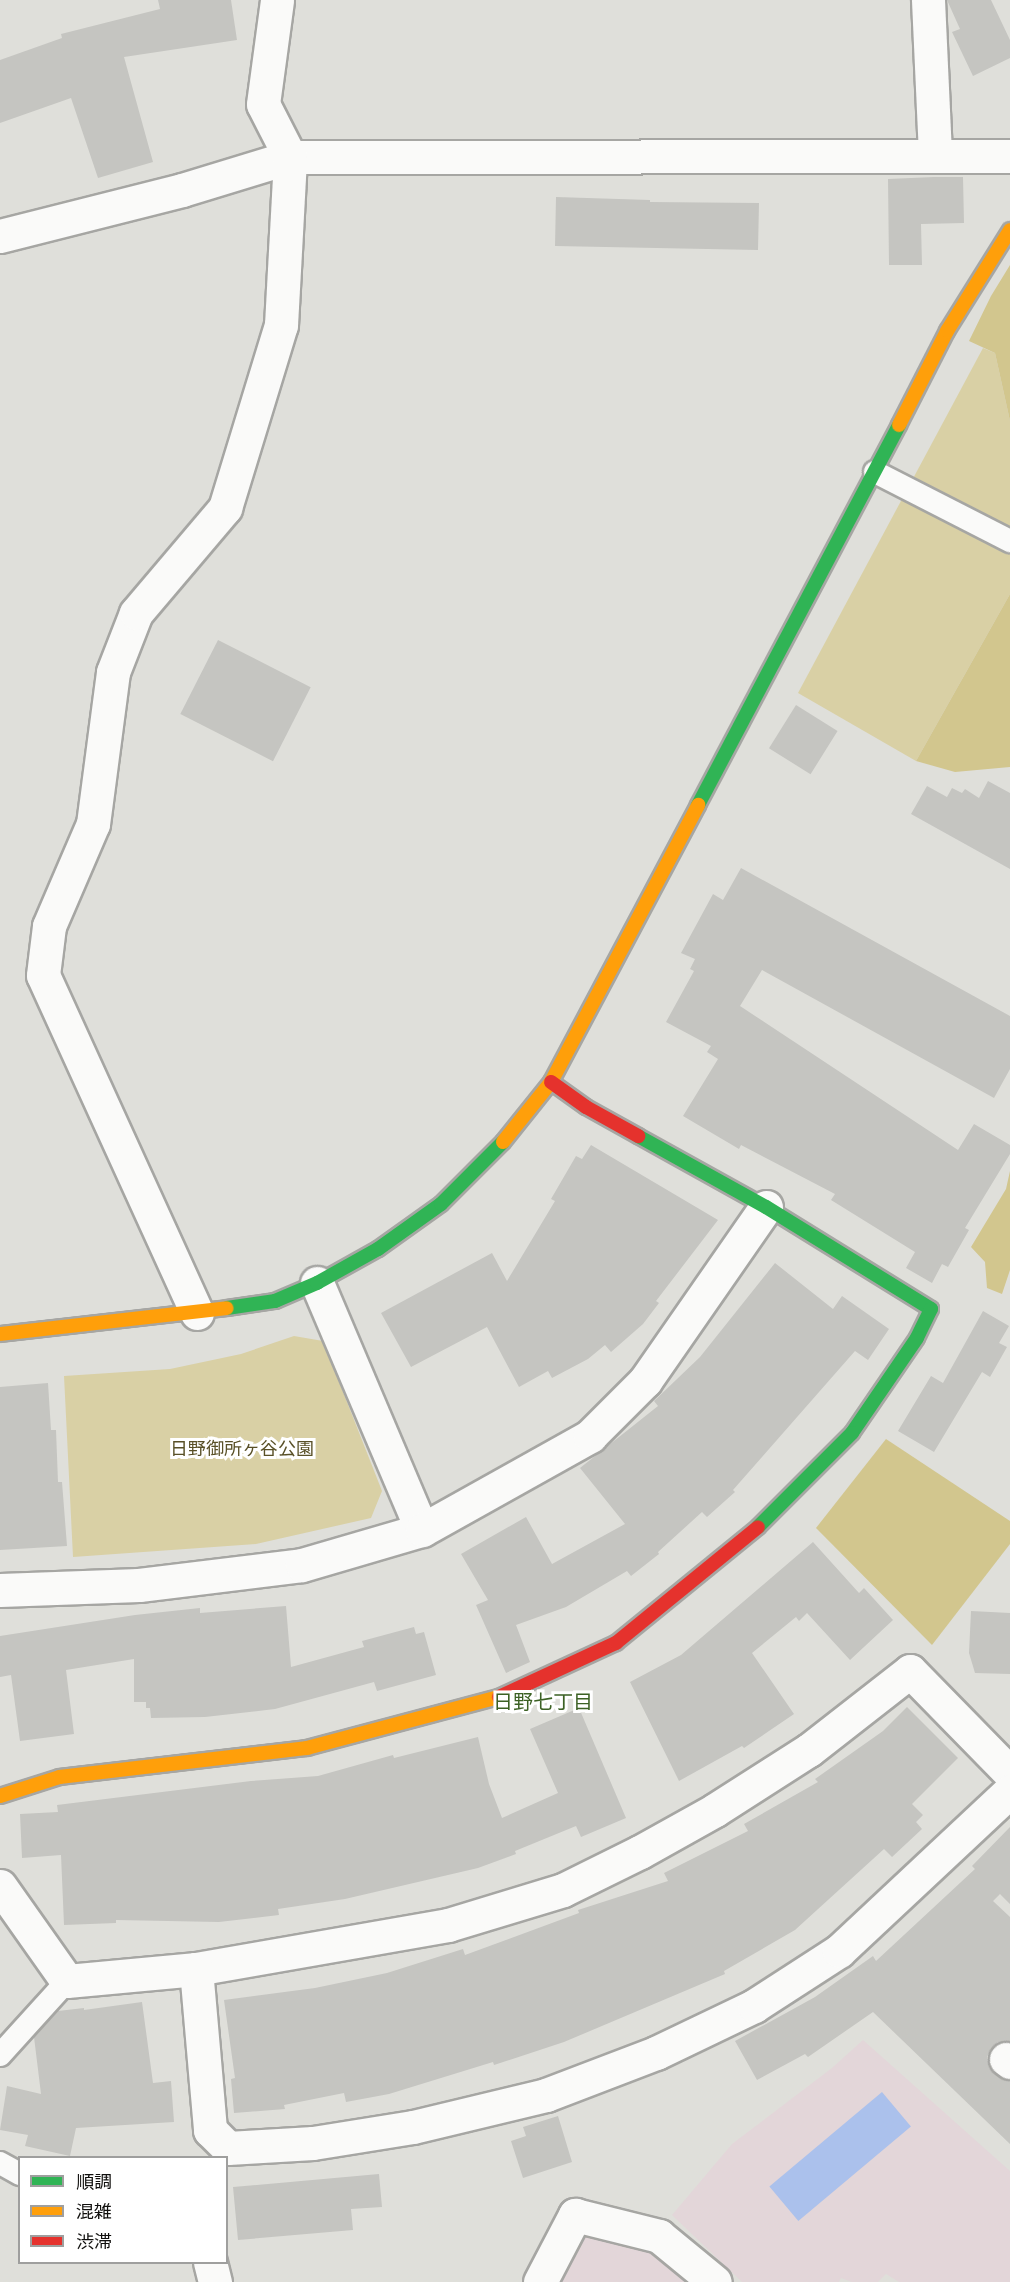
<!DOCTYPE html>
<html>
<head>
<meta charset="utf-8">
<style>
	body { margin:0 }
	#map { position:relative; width:1010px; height:2282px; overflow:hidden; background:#dfdfda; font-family:"Source Sans 3","Noto Sans JP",sans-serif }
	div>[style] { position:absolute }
	.education>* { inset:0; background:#e3d6d9 }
	.green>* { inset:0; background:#d9d0a5 }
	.forest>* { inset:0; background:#d2c68e }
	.water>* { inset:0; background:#abc1ec; transform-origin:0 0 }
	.building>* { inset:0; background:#c5c5c1; transform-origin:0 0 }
	.roads { filter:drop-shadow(2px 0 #a6a6a3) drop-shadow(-2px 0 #a6a6a3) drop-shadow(0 2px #a6a6a3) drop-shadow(0 -2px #a6a6a3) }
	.lane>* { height:22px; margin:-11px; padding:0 11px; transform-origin:11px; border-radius:11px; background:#fafaf9 }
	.street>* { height:33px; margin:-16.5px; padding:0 16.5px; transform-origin:16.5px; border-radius:16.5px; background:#fafaf9 }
	.fast>* { height:14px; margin:-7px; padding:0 7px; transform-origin:7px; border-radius:7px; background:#30b455 }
	.slow>* { height:14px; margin:-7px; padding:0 7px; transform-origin:7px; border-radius:7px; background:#ff9f0a }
	.jam>* { height:14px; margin:-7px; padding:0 7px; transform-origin:7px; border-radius:7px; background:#e5322d }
	span { translate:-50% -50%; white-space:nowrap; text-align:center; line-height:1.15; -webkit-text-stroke:6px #fff; paint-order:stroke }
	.park-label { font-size:18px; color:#595027 }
	.neighbourhood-label { font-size:20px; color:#3c6124 }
	.legend { position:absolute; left:18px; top:2156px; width:210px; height:108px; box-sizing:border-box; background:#fff; border:2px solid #9f9f9e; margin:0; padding:8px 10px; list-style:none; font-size:18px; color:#100f0d }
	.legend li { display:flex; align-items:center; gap:12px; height:30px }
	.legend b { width:30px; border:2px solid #9f9f9e }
</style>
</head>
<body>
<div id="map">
	<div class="education">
		<i style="clip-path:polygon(863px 2040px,1010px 2171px,1010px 2282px,899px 2282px,886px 2274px,878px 2282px,852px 2282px,841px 2278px,839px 2282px,742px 2282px,672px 2215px,732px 2144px,832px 2068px)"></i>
		<i style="clip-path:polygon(623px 2232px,687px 2282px,548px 2282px,573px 2238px)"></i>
	</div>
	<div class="green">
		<i style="clip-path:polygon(983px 348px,995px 353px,1010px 421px,1010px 594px,916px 761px,798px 693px)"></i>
		<i style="clip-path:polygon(294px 1336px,323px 1341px,382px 1491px,371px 1518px,256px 1544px,73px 1557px,64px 1376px,170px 1369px,241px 1354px)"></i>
	</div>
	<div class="forest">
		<i style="clip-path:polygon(1010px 265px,1010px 421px,995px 353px,969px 341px,991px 296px)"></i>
		<i style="clip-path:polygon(1010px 594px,1010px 767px,955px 772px,916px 761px)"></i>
		<i style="clip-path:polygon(1010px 1171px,1010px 1270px,1002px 1294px,987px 1288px,985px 1262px,971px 1247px,1006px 1189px)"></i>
		<i style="clip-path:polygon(886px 1439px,1010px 1521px,1010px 1544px,932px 1645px,816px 1528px)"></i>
	</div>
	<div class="water">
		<i style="left:882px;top:2092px;width:45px;height:147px;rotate:50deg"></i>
	</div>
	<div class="building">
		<i style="clip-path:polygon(158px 0,231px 0,237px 40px,124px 57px,153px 162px,98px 178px,71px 98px,0 123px,0 60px,62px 38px,61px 34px,160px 9px)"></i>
		<i style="clip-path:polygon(947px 0,991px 0,1010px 40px,1010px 58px,973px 76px,952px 32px,960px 29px)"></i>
		<i style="clip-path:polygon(934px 177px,963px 177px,964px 223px,921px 224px,922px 265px,889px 265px,888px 179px)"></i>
		<i style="clip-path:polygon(556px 197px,650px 200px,650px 202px,759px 203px,758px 250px,555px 246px)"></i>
		<i style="left:218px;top:640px;width:104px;height:83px;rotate:27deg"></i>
		<i style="left:796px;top:705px;width:49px;height:51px;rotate:32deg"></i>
		<i style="clip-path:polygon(988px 781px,1010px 793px,1010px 869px,911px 814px,927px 786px,947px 797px,952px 788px,962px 793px,965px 789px,979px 798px)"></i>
		<i style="clip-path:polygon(741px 868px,1010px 1016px,1010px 1069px,994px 1098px,762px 970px,740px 1006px,958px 1150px,974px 1124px,1010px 1145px,1010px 1154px,965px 1228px,969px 1230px,948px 1267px,942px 1264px,932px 1283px,906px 1268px,915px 1252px,831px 1200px,835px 1194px,741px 1145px,739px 1149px,683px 1116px,718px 1059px,707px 1052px,711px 1046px,666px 1022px,694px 971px,690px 969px,695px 959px,681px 953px,713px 894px,723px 900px)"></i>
		<i style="clip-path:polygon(591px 1145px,718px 1220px,656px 1301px,659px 1303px,643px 1324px,611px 1352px,605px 1345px,588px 1359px,552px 1378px,548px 1371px,519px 1387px,487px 1327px,411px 1367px,381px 1313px,492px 1253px,507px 1281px,555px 1201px,551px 1199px,576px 1156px,582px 1159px)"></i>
		<i style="clip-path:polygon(775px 1263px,833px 1309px,842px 1296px,889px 1329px,868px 1360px,855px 1351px,733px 1490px,735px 1492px,707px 1517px,702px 1512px,658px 1552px,659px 1554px,631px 1576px,627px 1571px,566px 1607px,516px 1625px,530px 1662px,506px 1673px,476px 1605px,488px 1600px,461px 1554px,526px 1517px,552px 1564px,625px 1524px,580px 1468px,658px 1406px,654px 1401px,700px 1357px)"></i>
		<i style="clip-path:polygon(983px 1311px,1009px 1326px,999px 1343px,1007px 1347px,990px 1377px,982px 1372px,934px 1452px,898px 1431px,931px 1376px,943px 1383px)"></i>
		<i style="clip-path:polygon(48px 1383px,51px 1430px,56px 1430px,58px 1482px,62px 1482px,67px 1546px,0 1550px,0 1387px)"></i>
		<i style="clip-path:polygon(813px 1542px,859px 1593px,864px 1588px,893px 1620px,850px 1660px,807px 1613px,799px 1621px,796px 1617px,752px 1653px,794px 1714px,744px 1748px,742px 1746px,679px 1781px,630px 1682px,681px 1655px)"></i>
		<i style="clip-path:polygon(286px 1606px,291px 1667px,364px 1647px,362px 1641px,414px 1627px,416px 1634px,424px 1632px,436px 1675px,377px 1691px,374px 1682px,275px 1709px,205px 1717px,151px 1718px,150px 1708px,146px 1708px,146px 1702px,134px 1702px,134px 1659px,66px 1670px,74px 1734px,20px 1741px,11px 1675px,0 1677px,0 1636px,135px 1615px,200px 1608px,200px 1613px)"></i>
		<i style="clip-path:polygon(971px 1611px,1010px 1613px,1010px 1674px,975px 1673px,969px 1653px)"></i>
		<i style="clip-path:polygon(907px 1707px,958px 1758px,912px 1804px,923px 1815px,916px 1822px,922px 1829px,892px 1857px,884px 1849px,795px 1930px,724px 1971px,725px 1974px,564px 2042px,494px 2065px,493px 2062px,389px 2094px,346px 2102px,344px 2093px,284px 2105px,285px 2109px,234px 2113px,231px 2079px,235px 2078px,224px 2000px,315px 1988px,387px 1973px,463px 1949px,465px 1955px,579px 1913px,578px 1910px,668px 1881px,664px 1873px,748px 1831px,744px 1824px,818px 1782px,815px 1779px,883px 1731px)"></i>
		<i style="clip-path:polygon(579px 1708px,626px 1818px,581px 1837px,576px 1826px,515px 1851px,516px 1854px,478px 1868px,345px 1899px,278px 1909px,279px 1915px,219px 1922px,116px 1920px,116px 1923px,64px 1925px,61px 1855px,22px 1858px,20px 1814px,58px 1812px,57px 1805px,251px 1781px,318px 1776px,393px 1755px,394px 1758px,478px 1737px,489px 1784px,502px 1818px,558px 1793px,530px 1729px)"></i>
		<i style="clip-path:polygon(1010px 1827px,1010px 1904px,1000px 1894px,993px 1901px,1010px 1917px,1010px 2041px,998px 2042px,991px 2048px,987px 2057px,989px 2067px,994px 2074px,1010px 2080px,1010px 2144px,873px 2012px,808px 2057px,805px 2054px,757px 2080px,735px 2041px,815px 1997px,873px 1956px,876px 1961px,975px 1869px,972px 1866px)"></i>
		<i style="clip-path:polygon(142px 2002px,153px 2083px,171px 2081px,174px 2122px,76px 2128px,70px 2156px,25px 2146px,28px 2135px,0 2130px,7px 2086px,41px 2094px,34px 2037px,58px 2011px,84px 2008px,84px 2010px)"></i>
		<i style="clip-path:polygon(558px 2116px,572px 2162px,523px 2178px,511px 2141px,526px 2136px,523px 2127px)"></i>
		<i style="clip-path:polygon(379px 2174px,382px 2207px,351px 2209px,353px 2230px,238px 2240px,233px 2187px)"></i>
	</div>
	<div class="roads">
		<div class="lane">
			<i style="left:875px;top:472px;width:152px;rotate:27.1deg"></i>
			<i style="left:0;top:2055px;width:100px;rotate:-47.8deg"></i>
			<i style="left:0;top:2163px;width:23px;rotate:29deg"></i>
		</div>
		<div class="street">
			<i style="left:928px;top:0;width:156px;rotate:87.4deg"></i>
			<i style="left:0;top:236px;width:188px;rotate:-14.2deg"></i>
			<i style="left:182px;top:190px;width:113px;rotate:-17deg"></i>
			<i style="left:290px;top:157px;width:720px;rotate:-0.08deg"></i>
			<i style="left:317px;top:1283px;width:268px;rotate:67deg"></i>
			<i style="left:197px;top:1313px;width:371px;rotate:-114.5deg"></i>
			<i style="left:43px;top:975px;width:49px;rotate:-83deg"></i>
			<i style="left:49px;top:926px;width:111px;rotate:-66.7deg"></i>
			<i style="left:93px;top:824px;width:153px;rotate:-82.5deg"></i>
			<i style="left:113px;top:672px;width:63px;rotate:-68.7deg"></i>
			<i style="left:136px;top:613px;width:138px;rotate:-49.7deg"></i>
			<i style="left:225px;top:508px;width:191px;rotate:-73deg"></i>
			<i style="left:281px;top:325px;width:168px;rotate:-86.9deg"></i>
			<i style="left:290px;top:157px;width:59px;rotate:-117deg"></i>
			<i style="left:263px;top:104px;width:105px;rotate:-82.3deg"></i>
			<i style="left:0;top:1590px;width:139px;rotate:-2.1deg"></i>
			<i style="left:139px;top:1585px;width:164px;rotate:-7deg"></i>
			<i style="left:302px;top:1565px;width:125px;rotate:-16.3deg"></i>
			<i style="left:422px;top:1530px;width:193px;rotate:-29.2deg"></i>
			<i style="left:590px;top:1436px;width:78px;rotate:-45deg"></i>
			<i style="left:645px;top:1381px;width:212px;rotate:-55.2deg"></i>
			<i style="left:0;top:1886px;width:116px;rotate:54.8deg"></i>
			<i style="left:67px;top:1981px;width:130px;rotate:-5.3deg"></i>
			<i style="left:196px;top:1969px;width:256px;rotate:-9.9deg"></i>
			<i style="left:448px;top:1925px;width:120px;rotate:-16.9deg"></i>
			<i style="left:563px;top:1890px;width:86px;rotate:-26.3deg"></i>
			<i style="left:640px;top:1852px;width:86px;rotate:-29.2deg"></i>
			<i style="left:715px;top:1810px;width:112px;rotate:-32.6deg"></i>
			<i style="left:809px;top:1750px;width:128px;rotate:-38deg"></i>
			<i style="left:910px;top:1671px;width:143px;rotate:45.6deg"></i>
			<i style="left:196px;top:1969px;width:162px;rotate:85deg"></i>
			<i style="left:210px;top:2130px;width:25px;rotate:45deg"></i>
			<i style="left:228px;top:2148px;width:85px;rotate:-3.4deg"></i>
			<i style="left:313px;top:2143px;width:101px;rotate:-9.1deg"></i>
			<i style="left:413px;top:2127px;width:137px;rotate:-13.5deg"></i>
			<i style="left:546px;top:2095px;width:118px;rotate:-20.9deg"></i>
			<i style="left:656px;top:2053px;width:109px;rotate:-25.6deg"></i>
			<i style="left:754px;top:2006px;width:101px;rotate:-32.9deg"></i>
			<i style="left:839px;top:1951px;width:234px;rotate:-43.1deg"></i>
			<i style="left:1006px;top:2059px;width:5px;rotate:37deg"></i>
			<i style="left:210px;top:2262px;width:21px;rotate:76deg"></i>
			<i style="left:540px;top:2282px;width:76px;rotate:-62.4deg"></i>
			<i style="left:575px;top:2215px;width:87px;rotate:14deg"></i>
			<i style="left:659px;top:2236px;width:72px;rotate:39.4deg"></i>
		</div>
		<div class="fast">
			<i style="left:698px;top:805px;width:430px;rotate:-62.1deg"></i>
			<i style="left:638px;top:1136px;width:146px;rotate:29deg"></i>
			<i style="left:766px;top:1207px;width:194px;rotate:31.7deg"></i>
			<i style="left:931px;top:1309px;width:32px;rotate:116deg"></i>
			<i style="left:917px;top:1338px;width:115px;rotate:124.4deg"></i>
			<i style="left:852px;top:1433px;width:133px;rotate:135deg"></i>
			<i style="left:227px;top:1308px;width:49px;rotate:-8.3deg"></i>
			<i style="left:275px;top:1301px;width:46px;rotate:-23.2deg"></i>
			<i style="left:317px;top:1283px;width:70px;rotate:-29.1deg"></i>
			<i style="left:378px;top:1249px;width:77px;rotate:-35.5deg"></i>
			<i style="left:441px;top:1204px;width:88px;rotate:-45deg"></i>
		</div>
		<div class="slow">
			<i style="left:899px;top:425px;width:106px;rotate:-62.9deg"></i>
			<i style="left:947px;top:331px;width:119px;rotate:-58deg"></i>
			<i style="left:503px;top:1142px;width:77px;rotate:-51.3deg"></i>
			<i style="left:551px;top:1082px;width:314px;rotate:-62deg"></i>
			<i style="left:0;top:1334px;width:228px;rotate:-6.5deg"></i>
			<i style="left:0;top:1796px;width:63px;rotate:-17.6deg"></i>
			<i style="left:60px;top:1777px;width:249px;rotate:-6.7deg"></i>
			<i style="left:307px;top:1748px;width:199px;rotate:-14.9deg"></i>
		</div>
		<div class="jam">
			<i style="left:551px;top:1082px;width:43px;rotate:35.5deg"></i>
			<i style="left:586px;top:1107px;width:60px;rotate:29.1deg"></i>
			<i style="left:499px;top:1697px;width:129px;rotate:-24.8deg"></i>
			<i style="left:616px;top:1643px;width:183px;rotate:-39.2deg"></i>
		</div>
	</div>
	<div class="park-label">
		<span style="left:242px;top:1450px">日野御所ヶ谷公園</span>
	</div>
	<div class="neighbourhood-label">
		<span style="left:543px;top:1703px">日野七丁目</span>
	</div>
	<ul class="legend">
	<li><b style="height:8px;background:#30b455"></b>順調</li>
	<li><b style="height:8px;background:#ff9f0a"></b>混雑</li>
	<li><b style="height:8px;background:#e5322d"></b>渋滞</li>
	</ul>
</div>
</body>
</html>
